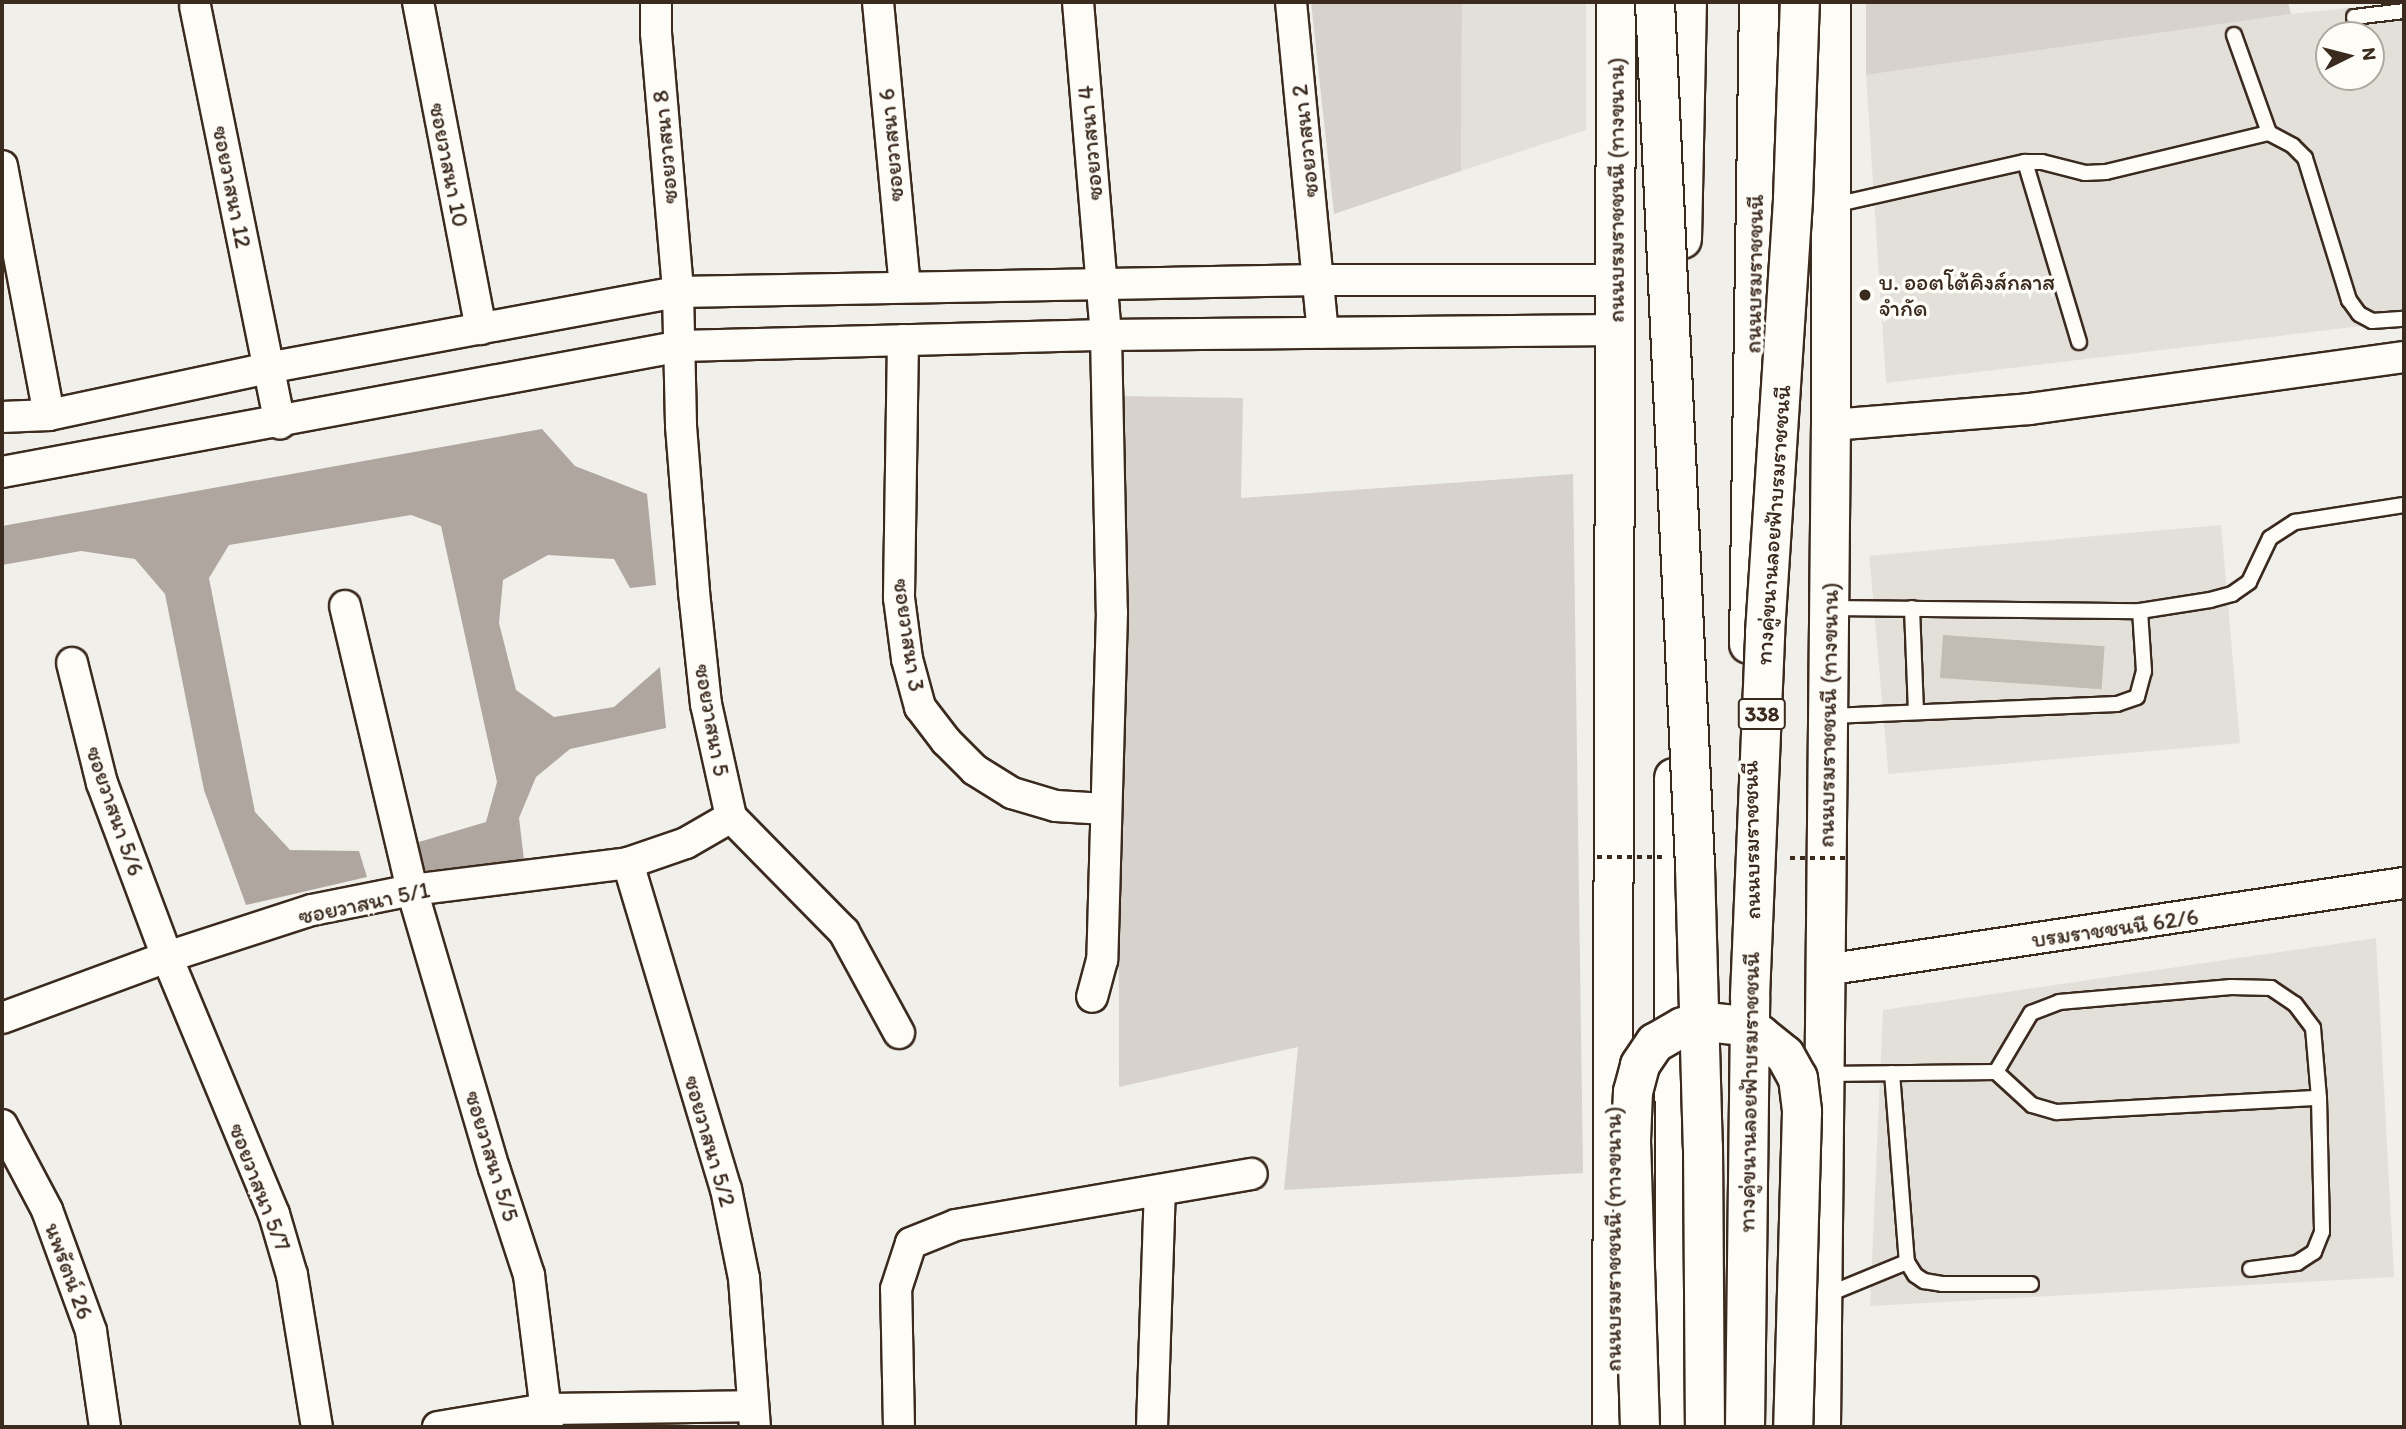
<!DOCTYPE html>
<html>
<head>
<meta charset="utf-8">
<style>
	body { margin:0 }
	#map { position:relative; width:2406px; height:1429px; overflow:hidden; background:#f1efea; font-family:Itim,"Playpen Sans Thai",sans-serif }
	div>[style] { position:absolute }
	.built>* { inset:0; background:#e3e0da; transform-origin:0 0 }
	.green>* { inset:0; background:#d7d2cc }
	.water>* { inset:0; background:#aea69f }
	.building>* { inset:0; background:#c1bcb4; transform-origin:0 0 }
	.roads { filter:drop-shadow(2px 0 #3b2a1e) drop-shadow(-2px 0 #3b2a1e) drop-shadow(0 2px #3b2a1e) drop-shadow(0 -2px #3b2a1e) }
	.lane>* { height:14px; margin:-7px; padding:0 7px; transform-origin:7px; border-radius:7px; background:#fdfcf7 }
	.street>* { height:30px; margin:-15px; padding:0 15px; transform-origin:15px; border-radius:15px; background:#fdfcf7 }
	.secondary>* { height:38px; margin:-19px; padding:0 19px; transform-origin:19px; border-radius:19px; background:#fdfcf7 }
	.highway>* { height:38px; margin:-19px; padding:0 19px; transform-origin:19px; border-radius:19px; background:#fdfcf7 }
	.path-bridge>* { height:4.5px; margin-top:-2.25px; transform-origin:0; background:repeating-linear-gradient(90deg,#3b2a1e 0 5px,transparent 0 10px) }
	.bridges { filter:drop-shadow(2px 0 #3b2a1e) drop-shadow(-2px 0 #3b2a1e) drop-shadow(0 2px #3b2a1e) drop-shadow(0 -2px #3b2a1e) }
	.secondary-bridge>* { height:38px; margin:-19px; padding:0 19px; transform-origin:19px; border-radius:19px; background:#fdfcf7 }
	.primary-bridge>* { height:38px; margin:-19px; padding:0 19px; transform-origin:19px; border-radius:19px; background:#fdfcf7 }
	.dots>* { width:19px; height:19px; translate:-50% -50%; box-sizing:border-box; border:4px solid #fdfcf7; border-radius:50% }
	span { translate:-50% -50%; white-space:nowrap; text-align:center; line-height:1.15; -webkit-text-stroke:7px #fdfcf7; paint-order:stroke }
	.shield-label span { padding:2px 5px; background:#fdfcf7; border:2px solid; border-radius:5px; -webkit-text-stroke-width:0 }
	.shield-label { font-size:21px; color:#3b2a1e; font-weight:700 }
	.street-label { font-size:23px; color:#3b2a1e }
	.poi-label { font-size:23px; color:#3b2a1e }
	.left { translate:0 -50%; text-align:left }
	.frame { position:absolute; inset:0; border:4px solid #3b2a1e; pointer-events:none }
	.north { position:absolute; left:2315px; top:21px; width:70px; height:70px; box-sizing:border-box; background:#fdfcf7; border:2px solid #afa8a0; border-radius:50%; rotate:84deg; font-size:19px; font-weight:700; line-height:28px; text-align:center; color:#3b2a1e }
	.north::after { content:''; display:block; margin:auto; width:24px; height:32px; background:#3b2a1e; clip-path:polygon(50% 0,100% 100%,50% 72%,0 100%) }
</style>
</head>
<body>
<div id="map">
	<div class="built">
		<i style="clip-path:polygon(1462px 2px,1586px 2px,1586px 130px,1461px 171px)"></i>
		<i style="clip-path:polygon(evenodd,2404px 2px,2404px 321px,1886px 383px,1866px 75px,2291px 14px,2404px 2px,2329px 35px,2371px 35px,2371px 77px,2329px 77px,2329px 35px)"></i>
		<i style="left:2221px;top:525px;width:219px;height:353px;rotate:85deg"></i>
		<i style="clip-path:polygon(2376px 938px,2394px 1277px,1870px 1306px,1883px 1010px)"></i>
	</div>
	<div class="green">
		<i style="clip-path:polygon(1311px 2px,1462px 2px,1461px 171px,1334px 214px)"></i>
		<i style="clip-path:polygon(1866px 2px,2288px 2px,2291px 14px,1866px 75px)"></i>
		<i style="clip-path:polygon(1118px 396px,1243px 398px,1241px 498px,1573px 474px,1583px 1173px,1284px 1190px,1298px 1047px,1119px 1087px)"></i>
	</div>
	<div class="water">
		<i style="clip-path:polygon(542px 429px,575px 466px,647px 494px,656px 585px,630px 588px,614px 559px,548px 555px,503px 580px,499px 623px,516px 690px,554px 717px,614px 707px,660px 667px,666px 728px,570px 749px,536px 777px,519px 818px,524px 860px,422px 871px,419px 842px,486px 822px,497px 782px,441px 526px,411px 515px,229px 545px,209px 578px,255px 812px,290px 850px,359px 851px,367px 877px,246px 905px,204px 790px,165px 594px,135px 559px,81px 551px,2px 565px,2px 526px)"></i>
	</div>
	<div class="building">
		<i style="left:1943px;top:635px;width:162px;height:43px;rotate:4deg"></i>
	</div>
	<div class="roads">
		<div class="lane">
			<i style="left:2354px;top:17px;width:50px;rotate:-6.8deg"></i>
			<i style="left:2234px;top:35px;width:104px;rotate:70.3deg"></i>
			<i style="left:2025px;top:162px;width:188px;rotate:73.3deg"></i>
			<i style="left:1834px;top:205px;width:196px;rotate:-12.7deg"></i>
			<i style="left:2025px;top:162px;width:17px"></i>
			<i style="left:2042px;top:162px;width:44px;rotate:14.3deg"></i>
			<i style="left:2085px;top:173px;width:21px;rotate:-3deg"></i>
			<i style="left:2106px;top:172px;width:168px;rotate:-13.5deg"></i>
			<i style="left:2269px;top:133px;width:27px;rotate:28deg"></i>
			<i style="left:2293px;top:146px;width:17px;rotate:45deg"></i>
			<i style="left:2305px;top:158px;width:149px;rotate:72.8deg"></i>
			<i style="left:2349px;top:300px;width:17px;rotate:54deg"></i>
			<i style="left:2359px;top:314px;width:15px;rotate:28deg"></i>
			<i style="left:2372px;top:321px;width:32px;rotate:-4deg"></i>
			<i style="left:1831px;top:608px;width:309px;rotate:0.6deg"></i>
			<i style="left:2140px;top:611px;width:71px;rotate:-8.9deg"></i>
			<i style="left:2210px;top:600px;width:23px;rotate:-15deg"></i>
			<i style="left:2232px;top:594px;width:21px;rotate:-35deg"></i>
			<i style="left:2249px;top:582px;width:49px;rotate:-64.5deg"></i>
			<i style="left:2270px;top:538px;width:30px;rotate:-33deg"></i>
			<i style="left:2295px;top:522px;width:110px;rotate:-8.9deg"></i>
			<i style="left:1912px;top:608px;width:103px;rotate:87.8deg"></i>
			<i style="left:1831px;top:716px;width:286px;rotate:-2.4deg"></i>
			<i style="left:2117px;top:704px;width:21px;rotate:-19deg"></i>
			<i style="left:2137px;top:697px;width:27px;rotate:-75deg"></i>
			<i style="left:2144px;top:671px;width:60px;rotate:-93.8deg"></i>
			<i style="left:1996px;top:1072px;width:69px;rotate:-59.3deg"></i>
			<i style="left:2031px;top:1013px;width:30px;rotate:-21deg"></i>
			<i style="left:2059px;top:1002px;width:173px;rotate:-5deg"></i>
			<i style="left:2231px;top:987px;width:40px;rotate:1.4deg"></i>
			<i style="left:2271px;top:988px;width:29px;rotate:34deg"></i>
			<i style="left:2295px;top:1004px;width:30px;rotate:53deg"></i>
			<i style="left:2313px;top:1028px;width:70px;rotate:85.1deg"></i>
			<i style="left:2319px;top:1098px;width:134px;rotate:88.7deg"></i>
			<i style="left:2322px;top:1232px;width:22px;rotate:112deg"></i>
			<i style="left:2314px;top:1252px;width:20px;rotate:147deg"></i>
			<i style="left:2297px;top:1263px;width:47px;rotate:172.7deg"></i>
			<i style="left:1892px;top:1073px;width:190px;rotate:85.5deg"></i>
			<i style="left:1907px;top:1262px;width:15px;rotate:58deg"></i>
			<i style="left:1915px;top:1275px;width:11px;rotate:34deg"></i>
			<i style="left:1924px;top:1281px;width:18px;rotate:9deg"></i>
			<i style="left:1942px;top:1284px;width:89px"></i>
			<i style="left:1825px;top:1074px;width:171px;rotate:-0.7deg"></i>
			<i style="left:1996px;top:1072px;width:49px;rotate:42.5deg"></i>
			<i style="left:2032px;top:1105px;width:26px;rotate:16deg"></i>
			<i style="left:2057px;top:1112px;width:262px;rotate:-3.1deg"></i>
			<i style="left:1824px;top:1296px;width:90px;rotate:-22.3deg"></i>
		</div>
		<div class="street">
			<i style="left:418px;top:2px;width:333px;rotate:79.1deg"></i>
			<i style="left:656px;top:2px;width:31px;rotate:90deg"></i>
			<i style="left:656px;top:33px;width:260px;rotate:85.1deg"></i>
			<i style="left:678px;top:292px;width:134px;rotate:88.7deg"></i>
			<i style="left:681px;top:426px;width:167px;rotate:85.5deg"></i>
			<i style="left:694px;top:592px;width:113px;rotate:83.9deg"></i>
			<i style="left:706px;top:704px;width:116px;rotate:77.5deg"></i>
			<i style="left:731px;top:817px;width:161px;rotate:45.5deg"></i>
			<i style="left:844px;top:932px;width:115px;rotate:61.4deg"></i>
			<i style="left:878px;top:2px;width:286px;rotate:84.6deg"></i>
			<i style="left:1078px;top:2px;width:334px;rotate:85.2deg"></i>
			<i style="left:1106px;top:335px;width:277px;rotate:88.8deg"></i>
			<i style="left:1112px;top:612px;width:348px;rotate:91.6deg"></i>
			<i style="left:1102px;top:960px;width:38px;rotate:105deg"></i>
			<i style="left:1291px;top:2px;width:332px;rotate:84.5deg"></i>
			<i style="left:195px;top:6px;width:426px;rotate:78.5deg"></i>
			<i style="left:2px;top:166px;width:253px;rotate:79.3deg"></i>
			<i style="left:903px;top:340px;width:258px;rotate:90.9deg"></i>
			<i style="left:899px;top:598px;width:62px;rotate:82.5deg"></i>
			<i style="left:907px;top:659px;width:50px;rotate:74.8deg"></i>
			<i style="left:920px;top:707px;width:43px;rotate:52.6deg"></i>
			<i style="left:946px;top:741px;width:41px;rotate:45deg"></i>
			<i style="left:975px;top:770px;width:44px;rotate:31.9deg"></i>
			<i style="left:1012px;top:793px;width:46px;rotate:16.5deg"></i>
			<i style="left:1056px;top:806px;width:49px;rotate:3.5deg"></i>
			<i style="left:2px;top:417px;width:47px;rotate:-2.4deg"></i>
			<i style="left:49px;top:415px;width:234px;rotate:-12.1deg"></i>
			<i style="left:278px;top:366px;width:407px;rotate:-10.5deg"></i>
			<i style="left:678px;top:292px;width:641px;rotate:-1.07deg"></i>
			<i style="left:1319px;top:280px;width:297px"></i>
			<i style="left:1831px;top:425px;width:199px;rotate:-4.6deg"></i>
			<i style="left:2029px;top:409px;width:379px;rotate:-7.9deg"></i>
			<i style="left:2px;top:472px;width:691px;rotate:-10.51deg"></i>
			<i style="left:681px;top:346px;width:425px;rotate:-1.5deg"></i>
			<i style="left:1106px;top:335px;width:510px;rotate:-0.56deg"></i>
			<i style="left:345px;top:606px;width:292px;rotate:76.7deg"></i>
			<i style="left:412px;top:890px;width:290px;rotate:73.6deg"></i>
			<i style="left:494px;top:1168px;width:113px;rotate:71.9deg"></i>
			<i style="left:529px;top:1275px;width:153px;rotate:82.9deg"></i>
			<i style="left:72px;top:663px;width:124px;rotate:76deg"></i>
			<i style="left:102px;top:783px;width:186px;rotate:69.5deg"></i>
			<i style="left:167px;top:957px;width:278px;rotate:67.4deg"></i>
			<i style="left:274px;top:1214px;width:64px;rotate:73.6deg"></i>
			<i style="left:292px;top:1275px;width:154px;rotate:80.7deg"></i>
			<i style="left:628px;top:863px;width:340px;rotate:73.3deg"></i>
			<i style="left:726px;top:1189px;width:91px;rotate:78.6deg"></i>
			<i style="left:744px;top:1278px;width:149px;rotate:85.8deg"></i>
			<i style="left:1825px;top:970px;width:585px;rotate:-8.55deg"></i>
			<i style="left:2px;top:1018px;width:176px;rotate:-20.3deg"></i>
			<i style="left:167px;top:957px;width:152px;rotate:-18deg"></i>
			<i style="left:312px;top:910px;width:102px;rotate:-11.3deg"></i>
			<i style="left:412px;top:890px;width:218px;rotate:-7.1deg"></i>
			<i style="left:628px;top:863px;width:61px;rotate:-19deg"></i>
			<i style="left:686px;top:843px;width:52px;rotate:-30deg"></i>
			<i style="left:2px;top:1125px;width:96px;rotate:62.1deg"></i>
			<i style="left:47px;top:1210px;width:129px;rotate:70deg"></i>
			<i style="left:91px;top:1331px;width:97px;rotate:81.7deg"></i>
			<i style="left:438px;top:1427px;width:109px;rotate:-9.5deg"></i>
			<i style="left:545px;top:1409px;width:208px;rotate:-0.8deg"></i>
			<i style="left:899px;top:1427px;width:138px;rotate:-91.2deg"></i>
			<i style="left:896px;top:1289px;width:48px;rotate:-71.9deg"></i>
			<i style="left:911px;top:1243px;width:48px;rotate:-21.8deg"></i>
			<i style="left:956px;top:1225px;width:300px;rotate:-9.8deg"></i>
			<i style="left:1152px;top:1427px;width:237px;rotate:-88.1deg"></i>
		</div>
		<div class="secondary">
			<i style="left:1612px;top:1427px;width:1425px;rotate:-89.84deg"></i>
			<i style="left:1821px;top:1427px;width:1002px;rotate:-89.43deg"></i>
			<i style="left:1831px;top:425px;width:423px;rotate:-90deg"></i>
		</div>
		<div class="highway">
			<i style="left:1682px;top:239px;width:237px;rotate:-88.8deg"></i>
			<i style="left:1749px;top:644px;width:642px;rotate:-89.11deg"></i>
			<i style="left:1674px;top:778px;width:649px;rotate:89.91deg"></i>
		</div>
	</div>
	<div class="path-bridge">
		<i style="left:1597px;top:857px;width:65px"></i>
		<i style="left:1790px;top:858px;width:55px"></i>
	</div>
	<div class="bridges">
		<div class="secondary-bridge">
			<i style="left:1640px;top:1427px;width:286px;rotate:-91.8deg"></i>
			<i style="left:1631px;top:1141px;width:49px;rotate:-87.7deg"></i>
			<i style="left:1633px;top:1092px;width:28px;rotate:-75deg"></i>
			<i style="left:1640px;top:1065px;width:27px;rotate:-56deg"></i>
			<i style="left:1655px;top:1043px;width:32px;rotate:-30deg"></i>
			<i style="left:1683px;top:1027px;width:24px;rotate:-12deg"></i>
			<i style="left:1706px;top:1022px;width:31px;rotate:6deg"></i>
			<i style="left:1737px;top:1025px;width:25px;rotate:23deg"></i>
			<i style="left:1760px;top:1035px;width:32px;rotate:39deg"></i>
			<i style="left:1785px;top:1055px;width:26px;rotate:61deg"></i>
			<i style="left:1798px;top:1078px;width:34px;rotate:83deg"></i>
			<i style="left:1802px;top:1112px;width:315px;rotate:91.6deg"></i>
		</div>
		<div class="primary-bridge">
			<i style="left:1655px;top:2px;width:866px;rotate:87.35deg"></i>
			<i style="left:1695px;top:867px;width:280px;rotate:88.4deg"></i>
			<i style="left:1703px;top:1147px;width:280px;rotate:89.6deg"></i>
			<i style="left:1745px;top:1427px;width:431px;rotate:-89.3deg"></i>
			<i style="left:1750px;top:996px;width:363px;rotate:-87.6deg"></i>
			<i style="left:1765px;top:633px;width:435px;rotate:-86.3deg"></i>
			<i style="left:1793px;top:199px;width:197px;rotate:-88deg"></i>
		</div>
	</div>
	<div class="dots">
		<i style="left:1865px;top:295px;background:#3b2a1e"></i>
	</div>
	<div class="shield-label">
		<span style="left:1762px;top:714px">338</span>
	</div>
	<div class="street-label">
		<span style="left:1305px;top:141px;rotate:-96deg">ซอยวาสนา 2</span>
		<span style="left:1090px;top:143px;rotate:-95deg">ซอยวาสนา 4</span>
		<span style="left:891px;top:145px;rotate:-95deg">ซอยวาสนา 6</span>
		<span style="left:665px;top:147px;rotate:-95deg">ซอยวาสนา 8</span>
		<span style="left:449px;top:165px;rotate:79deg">ซอยวาสนา 10</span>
		<span style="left:232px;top:187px;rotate:79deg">ซอยวาสนา 12</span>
		<span style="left:1616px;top:190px;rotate:-90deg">ถนนบรมราชชนนี (ทางขนาน)</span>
		<span style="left:1754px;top:274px;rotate:-89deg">ถนนบรมราชชนนี</span>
		<span style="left:1773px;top:525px;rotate:-86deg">ทางคู่ขนานลอยฟ้าบรมราชชนนี</span>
		<span style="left:909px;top:635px;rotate:82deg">ซอยวาสนา 3</span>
		<span style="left:1828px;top:715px;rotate:-89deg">ถนนบรมราชชนนี (ทางขนาน)</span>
		<span style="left:712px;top:720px;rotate:80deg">ซอยวาสนา 5</span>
		<span style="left:115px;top:811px;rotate:71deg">ซอยวาสนา 5/6</span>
		<span style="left:1751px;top:840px;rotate:-91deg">ถนนบรมราชชนนี</span>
		<span style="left:364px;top:903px;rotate:-12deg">ซอยวาสนา 5/1</span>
		<span style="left:2115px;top:928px;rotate:-8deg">บรมราชชนนี 62/6</span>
		<span style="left:1749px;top:1092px;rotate:-89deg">ทางคู่ขนานลอยฟ้าบรมราชชนนี</span>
		<span style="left:710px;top:1141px;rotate:74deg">ซอยวาสนา 5/2</span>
		<span style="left:492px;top:1156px;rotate:73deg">ซอยวาสนา 5/5</span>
		<span style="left:260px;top:1187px;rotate:69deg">ซอยวาสนา 5/7</span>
		<span style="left:1613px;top:1239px;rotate:-90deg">ถนนบรมราชชนนี (ทางขนาน)</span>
		<span style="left:69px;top:1271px;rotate:70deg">นพรัตน์ 26</span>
	</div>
	<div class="poi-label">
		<span class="left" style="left:1879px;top:295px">บ. ออตโต้คิงส์กลาส<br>จำกัด</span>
	</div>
	<div class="frame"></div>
	<div class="north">N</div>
</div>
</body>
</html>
